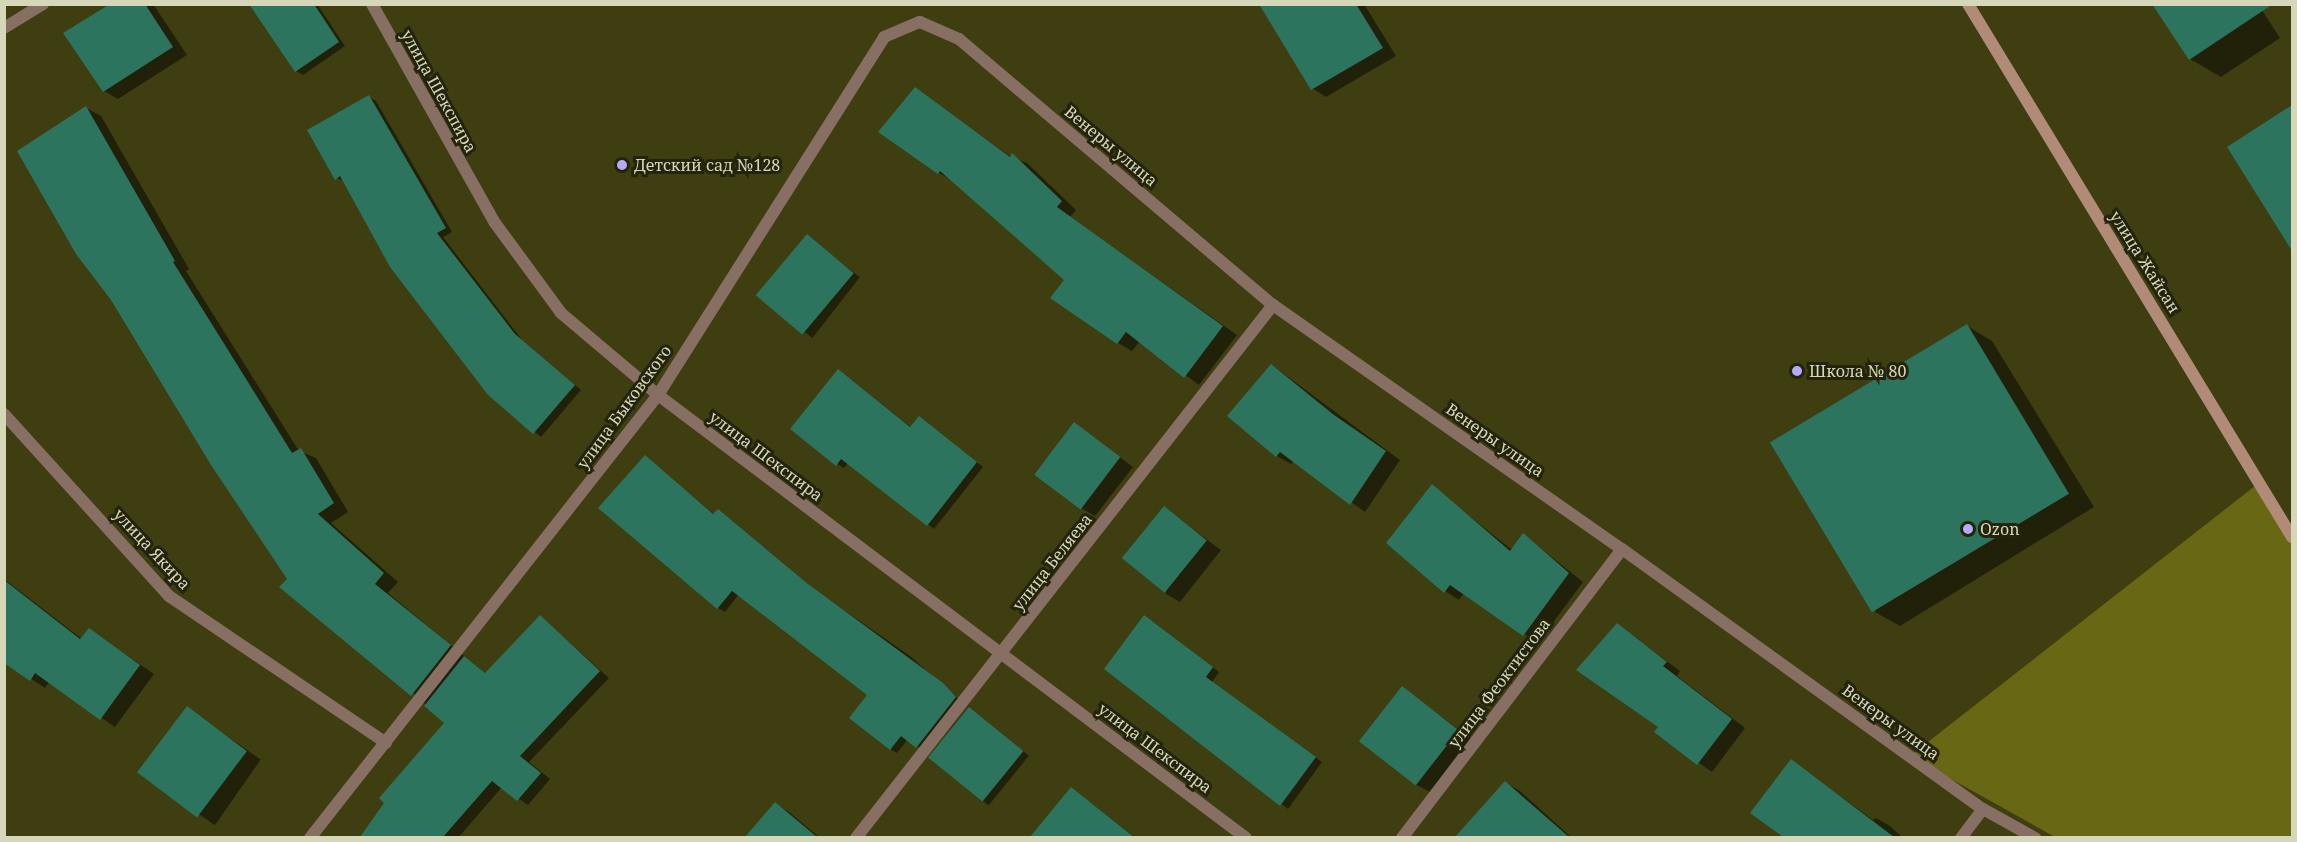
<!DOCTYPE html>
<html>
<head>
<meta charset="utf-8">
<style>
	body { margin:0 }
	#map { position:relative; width:2297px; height:842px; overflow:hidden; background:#3f3e11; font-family:"Noto Serif",serif }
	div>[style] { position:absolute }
	.green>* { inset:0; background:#686713 }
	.shadow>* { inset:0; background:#0007; transform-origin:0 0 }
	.building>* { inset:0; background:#2c745d; transform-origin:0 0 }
	.street>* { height:12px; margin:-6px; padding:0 6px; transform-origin:6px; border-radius:6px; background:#876f63 }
	.secondary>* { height:12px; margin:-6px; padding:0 6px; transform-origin:6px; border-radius:6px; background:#b18b77 }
	.dots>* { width:16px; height:16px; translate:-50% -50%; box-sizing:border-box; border:3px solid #24240c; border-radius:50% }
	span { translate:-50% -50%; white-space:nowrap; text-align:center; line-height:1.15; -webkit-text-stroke:6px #24240c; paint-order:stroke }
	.street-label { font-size:16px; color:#d6d7b9 }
	.poi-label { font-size:16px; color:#d6d7b9 }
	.left { translate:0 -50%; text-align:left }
	.frame { position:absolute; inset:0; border:6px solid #d6d7b9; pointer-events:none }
</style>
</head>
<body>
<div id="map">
	<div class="green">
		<i style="clip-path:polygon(2260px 482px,2292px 542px,2292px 837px,2055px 837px,1910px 756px)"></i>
	</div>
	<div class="shadow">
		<i style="clip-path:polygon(113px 4px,153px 4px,187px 55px,118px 99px,104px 91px)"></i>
		<i style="clip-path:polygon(251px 4px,317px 4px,345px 46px,303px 75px,296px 71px)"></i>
		<i style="clip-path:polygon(1261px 4px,1364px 4px,1396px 56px,1326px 97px,1312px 88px)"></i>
		<i style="clip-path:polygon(2258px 4px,2280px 38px,2221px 77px,2190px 59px)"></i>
		<i style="clip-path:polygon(915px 89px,1011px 157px,1027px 163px,1076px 210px,1070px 217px,1237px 335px,1199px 385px,1140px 341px,1132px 351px,1118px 343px,1066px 279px,953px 181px,939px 173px)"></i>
		<i style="clip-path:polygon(369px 97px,376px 101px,452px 232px,443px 237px,522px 340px,581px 390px,541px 437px,489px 394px,345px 181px,336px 178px)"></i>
		<i style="clip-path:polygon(86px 108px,101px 116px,189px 269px,186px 271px,299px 451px,316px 458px,348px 512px,331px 523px,398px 582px,388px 593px,486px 674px,540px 616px,609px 678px,529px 762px,550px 779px,528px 805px,502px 787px,458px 838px,361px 838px,446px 723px,289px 579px)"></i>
		<i style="clip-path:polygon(2289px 110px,2292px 112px,2292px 248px,2229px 147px)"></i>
		<i style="left:807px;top:236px;width:67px;height:77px;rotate:38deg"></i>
		<i style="clip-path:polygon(1967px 326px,1992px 341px,2094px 507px,1900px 626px,1875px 612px)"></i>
		<i style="clip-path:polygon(1272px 365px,1400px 460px,1365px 512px,1294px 461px,1291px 464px,1277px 456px,1230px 415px)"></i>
		<i style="clip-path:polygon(845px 375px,912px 428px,926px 422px,983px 467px,934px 529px,848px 463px,844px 468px,837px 464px)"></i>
		<i style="clip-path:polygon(1075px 424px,1133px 467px,1095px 516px,1081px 508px)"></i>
		<i style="clip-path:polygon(645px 457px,715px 515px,725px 515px,815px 590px,910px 656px,962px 702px,924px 751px,908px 739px,897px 753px,890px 749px,870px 694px,739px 594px,725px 612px,718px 608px)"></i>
		<i style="clip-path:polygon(1432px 486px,1512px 550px,1524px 535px,1583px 582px,1538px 643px,1464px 593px,1459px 600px,1445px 591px,1388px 543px)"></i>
		<i style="clip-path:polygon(1164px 508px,1221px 550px,1180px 602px,1166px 594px)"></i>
		<i style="clip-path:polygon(4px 579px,82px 639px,90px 630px,154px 674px,115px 727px,49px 682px,45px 688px,4px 661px)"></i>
		<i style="clip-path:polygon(1152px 621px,1219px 672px,1212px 682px,1322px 762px,1288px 809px,1106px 668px)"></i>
		<i style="clip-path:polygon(1618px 625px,1680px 671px,1677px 676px,1745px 728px,1712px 772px,1656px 732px,1660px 727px)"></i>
		<i style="clip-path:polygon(1402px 688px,1472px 739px,1430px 792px,1415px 784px)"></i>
		<i style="left:187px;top:708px;width:90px;height:80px;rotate:35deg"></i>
		<i style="left:976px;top:713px;width:68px;height:64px;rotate:39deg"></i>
		<i style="clip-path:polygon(1792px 761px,1873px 820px,1876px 818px,1890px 826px,1903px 838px,1785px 838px,1752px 813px)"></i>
		<i style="clip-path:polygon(1506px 783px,1520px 791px,1572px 838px,1480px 838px,1467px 826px)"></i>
		<i style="clip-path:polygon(1072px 789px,1078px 793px,1136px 838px,1032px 838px)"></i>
		<i style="clip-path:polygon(775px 804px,789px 812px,820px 838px,748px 838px)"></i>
	</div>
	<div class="building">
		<i style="clip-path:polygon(110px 4px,145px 4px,173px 47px,103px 92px,63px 33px)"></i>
		<i style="clip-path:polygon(249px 4px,314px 4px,339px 42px,295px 72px)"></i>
		<i style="clip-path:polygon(1259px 4px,1356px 4px,1383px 48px,1311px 90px)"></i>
		<i style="clip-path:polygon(2152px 4px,2273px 4px,2189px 60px)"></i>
		<i style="clip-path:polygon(915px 87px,1010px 157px,1012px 153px,1062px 201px,1057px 207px,1223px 326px,1184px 378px,1126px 332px,1117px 344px,1050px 298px,1064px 280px,940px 171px,938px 174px,878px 132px)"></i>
		<i style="clip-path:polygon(369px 95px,446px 228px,437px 233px,515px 334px,575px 385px,533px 434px,488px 395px,390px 267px,340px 176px,335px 180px,307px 130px)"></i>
		<i style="clip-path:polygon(2292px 105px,2292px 251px,2227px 147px)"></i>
		<i style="clip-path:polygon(86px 106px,175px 261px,173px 262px,238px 366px,292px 453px,301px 448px,334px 503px,318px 514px,384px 573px,375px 584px,451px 645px,411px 696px,279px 587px,287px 579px,211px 465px,111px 300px,76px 254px,17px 151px)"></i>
		<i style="left:807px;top:234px;width:61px;height:80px;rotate:40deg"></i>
		<i style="left:1967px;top:324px;width:198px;height:230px;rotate:59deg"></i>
		<i style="clip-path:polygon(1271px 364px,1334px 415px,1386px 451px,1350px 505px,1280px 452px,1276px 457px,1227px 416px)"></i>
		<i style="clip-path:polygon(838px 369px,910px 427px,919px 416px,977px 462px,927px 526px,841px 459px,836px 466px,790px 429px)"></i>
		<i style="left:1074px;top:422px;width:58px;height:66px;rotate:37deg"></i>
		<i style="clip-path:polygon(645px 455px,713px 514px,718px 509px,808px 584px,943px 683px,956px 697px,916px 748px,901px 736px,890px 750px,849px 718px,867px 695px,732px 591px,717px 609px,598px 508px)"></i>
		<i style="clip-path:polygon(1432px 484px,1510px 551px,1523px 533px,1569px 573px,1523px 636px,1450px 585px,1444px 593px,1386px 543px)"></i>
		<i style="left:1164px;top:506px;width:55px;height:67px;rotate:39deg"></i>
		<i style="clip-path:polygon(4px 580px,80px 639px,89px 628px,140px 665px,100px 720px,35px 673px,30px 681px,4px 663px)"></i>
		<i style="clip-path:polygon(540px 615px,600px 671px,520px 756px,541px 773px,517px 801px,492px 781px,443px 837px,360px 837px,384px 803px,379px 798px,444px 723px,424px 706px,464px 656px,485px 673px)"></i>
		<i style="clip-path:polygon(1144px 615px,1213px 667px,1206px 677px,1316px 757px,1280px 806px,1104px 669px)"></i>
		<i style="clip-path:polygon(1617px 623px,1667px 662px,1663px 666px,1732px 719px,1697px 765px,1654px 732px,1658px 727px,1576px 670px)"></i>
		<i style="left:1402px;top:686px;width:72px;height:70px;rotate:38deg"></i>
		<i style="left:187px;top:706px;width:75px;height:83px;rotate:37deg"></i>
		<i style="left:969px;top:707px;width:70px;height:65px;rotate:39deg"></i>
		<i style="clip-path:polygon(1791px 759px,1894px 837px,1783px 837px,1750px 813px)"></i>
		<i style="clip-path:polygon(1505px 781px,1569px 837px,1455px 837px)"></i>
		<i style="clip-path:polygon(1071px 787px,1134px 837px,1030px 837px)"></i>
		<i style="clip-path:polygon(775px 802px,817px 837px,745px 837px)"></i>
	</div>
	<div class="street">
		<i style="left:372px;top:4px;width:251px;rotate:60.7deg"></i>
		<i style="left:495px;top:223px;width:112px;rotate:53.7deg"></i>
		<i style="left:561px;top:313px;width:127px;rotate:40.2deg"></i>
		<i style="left:658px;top:395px;width:736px;rotate:36.99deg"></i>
		<i style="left:4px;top:28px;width:46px;rotate:-31.6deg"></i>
		<i style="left:4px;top:414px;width:246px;rotate:47.8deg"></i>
		<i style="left:169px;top:596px;width:262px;rotate:34.1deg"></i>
		<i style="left:310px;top:838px;width:563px;rotate:-51.85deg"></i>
		<i style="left:658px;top:395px;width:423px;rotate:-57.7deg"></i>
		<i style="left:884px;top:37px;width:39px;rotate:-23deg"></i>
		<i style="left:920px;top:22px;width:43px;rotate:23.6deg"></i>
		<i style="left:959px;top:39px;width:412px;rotate:40.3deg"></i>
		<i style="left:1273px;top:305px;width:426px;rotate:35deg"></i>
		<i style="left:1622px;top:549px;width:445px;rotate:35.8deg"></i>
		<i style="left:1983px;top:809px;width:60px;rotate:29.1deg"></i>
		<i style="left:856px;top:838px;width:677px;rotate:-51.96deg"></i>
		<i style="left:1402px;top:838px;width:363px;rotate:-52.7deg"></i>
		<i style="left:1961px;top:838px;width:36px;rotate:-53deg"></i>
	</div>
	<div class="secondary">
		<i style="left:1968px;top:4px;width:624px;rotate:58.71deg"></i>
	</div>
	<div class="dots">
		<i style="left:622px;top:165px;background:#b5acf8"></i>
		<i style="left:1797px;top:371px;background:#b5acf8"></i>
		<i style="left:1968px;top:529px;background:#b5acf8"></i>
	</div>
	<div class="street-label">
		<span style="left:439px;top:91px;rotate:61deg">улица Шекспира</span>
		<span style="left:1111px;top:146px;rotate:40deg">Венеры улица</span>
		<span style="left:2145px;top:262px;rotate:58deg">улица Жайсан</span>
		<span style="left:624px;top:407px;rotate:-54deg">улица Быковского</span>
		<span style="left:1495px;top:440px;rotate:35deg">Венеры улица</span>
		<span style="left:766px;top:456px;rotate:37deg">улица Шекспира</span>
		<span style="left:152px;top:549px;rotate:47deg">улица Якира</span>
		<span style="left:1052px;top:562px;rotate:-52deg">улица Беляева</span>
		<span style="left:1499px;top:683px;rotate:-53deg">улица Феоктистова</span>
		<span style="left:1891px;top:722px;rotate:36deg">Венеры улица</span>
		<span style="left:1155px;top:748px;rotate:37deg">улица Шекспира</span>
	</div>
	<div class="poi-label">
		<span class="left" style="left:634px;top:165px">Детский сад №128</span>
		<span class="left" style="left:1809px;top:371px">Школа № 80</span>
		<span class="left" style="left:1980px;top:529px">Ozon</span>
	</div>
	<div class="frame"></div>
</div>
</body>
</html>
